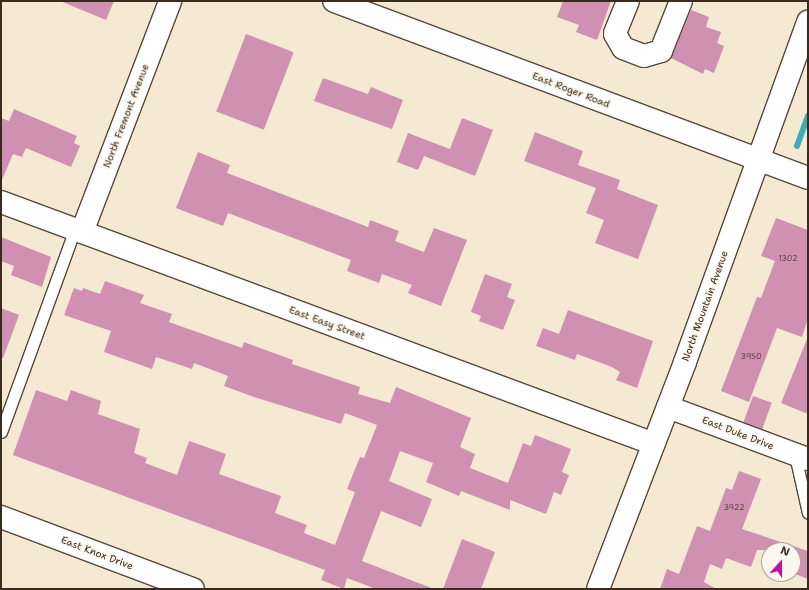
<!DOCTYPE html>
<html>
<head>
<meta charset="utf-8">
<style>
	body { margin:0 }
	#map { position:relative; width:809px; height:590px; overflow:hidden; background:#f6e9d4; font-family:"Shantell Sans",sans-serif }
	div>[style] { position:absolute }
	.stream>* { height:6px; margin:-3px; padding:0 3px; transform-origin:3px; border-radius:3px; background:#3dadb9 }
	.building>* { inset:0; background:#cf90b2; transform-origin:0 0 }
	.roads { filter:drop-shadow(1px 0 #574739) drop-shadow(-1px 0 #574739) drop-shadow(0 1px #574739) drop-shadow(0 -1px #574739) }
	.service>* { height:11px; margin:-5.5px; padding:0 5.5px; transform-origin:5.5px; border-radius:5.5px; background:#fff }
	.minor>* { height:22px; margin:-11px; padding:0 11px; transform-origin:11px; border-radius:11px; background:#fff }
	.tertiary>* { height:22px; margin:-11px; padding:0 11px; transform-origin:11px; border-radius:11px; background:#fff }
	span { translate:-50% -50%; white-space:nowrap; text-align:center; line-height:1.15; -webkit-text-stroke:3px #fbf7ec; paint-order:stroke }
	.number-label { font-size:8px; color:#604443 }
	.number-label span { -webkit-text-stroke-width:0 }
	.street-label { font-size:10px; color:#3b2a1e }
	.frame { position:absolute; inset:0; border:2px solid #3b2a1e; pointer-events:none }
	.north { position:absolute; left:761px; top:542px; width:40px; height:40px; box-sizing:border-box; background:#fbf7ec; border:1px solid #aea59a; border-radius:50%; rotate:21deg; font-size:11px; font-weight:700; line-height:16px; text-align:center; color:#3b2a1e }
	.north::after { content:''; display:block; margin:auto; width:14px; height:18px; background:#b5179e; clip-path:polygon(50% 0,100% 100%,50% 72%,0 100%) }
</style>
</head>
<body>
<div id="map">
	<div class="stream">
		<i style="left:797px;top:146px;width:32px;rotate:-70deg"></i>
	</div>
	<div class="building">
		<i style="clip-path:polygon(60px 1px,114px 1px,106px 20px)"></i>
		<i style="clip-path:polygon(563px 1px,611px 1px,597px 40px,576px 32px,579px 25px,557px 17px)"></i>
		<i style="clip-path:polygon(691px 10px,709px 17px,706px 27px,721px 32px,717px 43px,724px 46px,714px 73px,705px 69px,703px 74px,671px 58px)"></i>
		<i style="left:246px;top:34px;width:51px;height:83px;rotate:21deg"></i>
		<i style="clip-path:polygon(323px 78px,368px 94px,371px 87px,403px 100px,392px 129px,314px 101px)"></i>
		<i style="clip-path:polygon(14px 109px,77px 136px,74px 143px,80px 146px,71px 167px,26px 148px,22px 157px,13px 154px,1px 182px,1px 118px,9px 121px)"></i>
		<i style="clip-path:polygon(462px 118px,493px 130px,475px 176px,424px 156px,418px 170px,397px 162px,408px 133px,450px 149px)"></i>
		<i style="clip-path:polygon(535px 132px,583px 151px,578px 165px,620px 180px,617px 189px,658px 205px,638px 259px,595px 243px,604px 220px,586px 213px,596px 188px,524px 161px)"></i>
		<i style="clip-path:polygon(198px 152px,230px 165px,227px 173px,368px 227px,370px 220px,399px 231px,395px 241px,424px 252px,434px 228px,467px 240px,441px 306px,408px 293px,412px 285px,382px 274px,379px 283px,347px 271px,351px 260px,228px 213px,223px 226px,176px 208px)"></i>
		<i style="clip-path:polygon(776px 218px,808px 230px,808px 319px,802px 337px,777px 328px,749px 402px,721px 391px,757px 297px,761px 298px,775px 261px,761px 256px)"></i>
		<i style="clip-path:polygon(1px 237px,51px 257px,42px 287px,11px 275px,14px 266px,1px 261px)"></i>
		<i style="clip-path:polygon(485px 274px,512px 284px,507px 297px,515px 300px,503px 330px,479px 321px,481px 316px,471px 312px)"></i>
		<i style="clip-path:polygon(105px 281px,144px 295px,140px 303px,172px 314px,169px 322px,242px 348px,244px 342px,293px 360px,292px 364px,360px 387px,358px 394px,390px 403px,396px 387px,471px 418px,460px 447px,475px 454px,470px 468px,508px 483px,523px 443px,531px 446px,535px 435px,571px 449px,562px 472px,569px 475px,561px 495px,554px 492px,546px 514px,510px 500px,510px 510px,461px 491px,459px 496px,426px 482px,433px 463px,400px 451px,389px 481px,432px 499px,421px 527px,381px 511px,362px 561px,434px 589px,376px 589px,347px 578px,344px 589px,321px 580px,325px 570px,13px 455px,36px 390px,67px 401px,71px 390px,101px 401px,98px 414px,140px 429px,134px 453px,147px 458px,145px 463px,177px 475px,189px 441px,226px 454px,219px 474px,281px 496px,275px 513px,307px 525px,304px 533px,335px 545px,355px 492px,347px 489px,360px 457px,364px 458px,377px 425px,345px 413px,341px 424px,254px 397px,224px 386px,228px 376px,194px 363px,192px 369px,156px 357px,152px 369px,104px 352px,111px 331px,64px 315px,74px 288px,82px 291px,83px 288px,100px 294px)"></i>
		<i style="clip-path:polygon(1px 308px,19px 315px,3px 358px,1px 358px)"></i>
		<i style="clip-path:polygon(568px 310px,653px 341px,637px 388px,616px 380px,620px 372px,612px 367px,577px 354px,575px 360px,536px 346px,543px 328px,559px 334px)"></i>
		<i style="clip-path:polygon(807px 339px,808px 339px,808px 414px,781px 403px)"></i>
		<i style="left:753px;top:396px;width:20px;height:28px;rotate:20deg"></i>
		<i style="clip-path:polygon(739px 471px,761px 479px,742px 529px,808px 551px,808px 579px,793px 573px,793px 550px,757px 550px,751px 567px,726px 558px,722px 569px,710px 564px,704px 582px,716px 589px,660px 589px,667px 569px,679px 574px,697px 526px,710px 531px,726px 488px,732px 490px)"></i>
		<i style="clip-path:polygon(462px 539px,495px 552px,481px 589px,443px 589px)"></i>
	</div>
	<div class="roads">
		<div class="service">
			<i style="left:1px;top:432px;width:216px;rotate:-70deg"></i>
			<i style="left:795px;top:455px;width:59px;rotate:77.4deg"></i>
		</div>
		<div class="minor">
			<i style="left:628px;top:1px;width:35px;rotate:112deg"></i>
			<i style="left:615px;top:34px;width:16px;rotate:60deg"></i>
			<i style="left:623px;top:48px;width:22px;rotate:21deg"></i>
			<i style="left:644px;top:56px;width:18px;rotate:-16deg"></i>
			<i style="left:661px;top:51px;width:54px;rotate:-68.2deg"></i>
			<i style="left:1px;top:202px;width:696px;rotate:20.33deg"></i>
			<i style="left:82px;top:232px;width:247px;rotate:-69.1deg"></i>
			<i style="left:668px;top:407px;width:149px;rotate:20.4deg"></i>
			<i style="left:1px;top:517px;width:205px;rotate:20.6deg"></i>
		</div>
		<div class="tertiary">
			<i style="left:334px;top:1px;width:506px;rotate:20.48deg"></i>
			<i style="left:598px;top:589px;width:243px;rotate:-69deg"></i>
			<i style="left:685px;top:362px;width:362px;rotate:-70.1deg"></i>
		</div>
	</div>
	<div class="number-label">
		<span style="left:788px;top:259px">1302</span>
		<span style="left:751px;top:357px">3950</span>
		<span style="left:734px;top:508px">3922</span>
	</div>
	<div class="street-label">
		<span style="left:571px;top:90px;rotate:21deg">East Roger Road</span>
		<span style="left:126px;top:116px;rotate:-69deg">North Fremont Avenue</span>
		<span style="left:705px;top:306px;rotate:-70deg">North Mountain Avenue</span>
		<span style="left:327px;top:323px;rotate:20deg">East Easy Street</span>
		<span style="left:738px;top:433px;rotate:21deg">East Duke Drive</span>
		<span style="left:97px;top:553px;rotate:21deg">East Knox Drive</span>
	</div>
	<div class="frame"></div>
	<div class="north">N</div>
</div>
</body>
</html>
